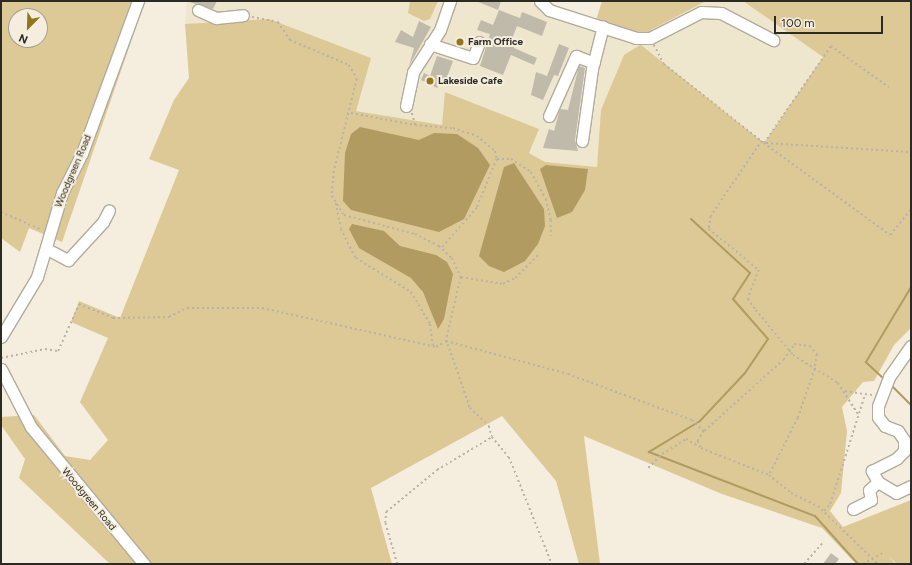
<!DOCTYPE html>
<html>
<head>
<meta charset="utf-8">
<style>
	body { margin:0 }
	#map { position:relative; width:912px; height:565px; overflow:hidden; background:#f5eede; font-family:Figtree,sans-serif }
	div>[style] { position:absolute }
	.built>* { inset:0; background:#efe6ce }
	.green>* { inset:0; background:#dcc996 }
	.water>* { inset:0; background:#b19b61 }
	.stream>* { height:2px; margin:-1px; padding:0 1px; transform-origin:1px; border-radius:1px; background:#b19b61 }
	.building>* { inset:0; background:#c0baaa }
	.path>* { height:1.5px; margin-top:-0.75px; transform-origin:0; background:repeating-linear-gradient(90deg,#b8b3a6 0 2px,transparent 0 5px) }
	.roads { filter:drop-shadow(1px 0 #b2ac9c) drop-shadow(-1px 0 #b2ac9c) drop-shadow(0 1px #b2ac9c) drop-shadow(0 -1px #b2ac9c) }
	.minor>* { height:11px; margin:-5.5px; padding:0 5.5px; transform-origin:5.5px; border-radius:5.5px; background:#fff }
	.dots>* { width:11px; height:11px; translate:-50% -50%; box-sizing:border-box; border:2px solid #f5eede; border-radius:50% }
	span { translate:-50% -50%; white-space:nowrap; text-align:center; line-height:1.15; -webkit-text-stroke:4px #f5eede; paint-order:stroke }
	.poi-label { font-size:10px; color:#2c2a24; font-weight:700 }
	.left { translate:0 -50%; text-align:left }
	.street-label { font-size:10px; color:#2c2a24 }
	.frame { position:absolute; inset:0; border:2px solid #2c2a24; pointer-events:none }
	.north { position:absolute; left:8px; top:8px; width:40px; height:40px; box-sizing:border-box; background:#f5eede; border:1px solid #a5a094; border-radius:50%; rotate:203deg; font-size:11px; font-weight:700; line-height:16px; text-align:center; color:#2c2a24 }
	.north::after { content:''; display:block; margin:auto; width:14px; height:18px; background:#92761c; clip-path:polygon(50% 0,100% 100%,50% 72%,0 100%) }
	.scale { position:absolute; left:774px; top:16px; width:109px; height:18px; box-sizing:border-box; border:2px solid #2c2a24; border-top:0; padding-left:5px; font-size:12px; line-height:14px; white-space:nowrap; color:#2c2a24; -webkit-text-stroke:3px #f5eede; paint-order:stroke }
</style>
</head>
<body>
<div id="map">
	<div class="built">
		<i style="clip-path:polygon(187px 1px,531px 1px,545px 13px,640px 45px,651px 30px,706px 1px,743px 1px,823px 57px,764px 143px,640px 45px,602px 110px,597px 167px,545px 162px,529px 153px,539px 129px,446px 92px,442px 125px,356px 111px,185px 24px)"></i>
	</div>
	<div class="green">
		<i style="clip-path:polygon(evenodd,1px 1px,145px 1px,62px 242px,29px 228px,20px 252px,1px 238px,1px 1px,16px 16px,40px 16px,40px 40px,16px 40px,16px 16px)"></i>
		<i style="clip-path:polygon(410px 1px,438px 1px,430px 19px,424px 21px,408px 13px)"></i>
		<i style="clip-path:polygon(602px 1px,706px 1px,651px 30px,641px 45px,764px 143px,823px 57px,743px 1px,911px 1px,911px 328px,894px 345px,874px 381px,863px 382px,842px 407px,847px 431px,841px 493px,830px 511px,843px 527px,911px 500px,911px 564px,896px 564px,888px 555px,895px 564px,856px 564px,822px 528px,722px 494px,584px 436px,600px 564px,579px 564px,556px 481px,502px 416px,371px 488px,392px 564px,110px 564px,19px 478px,25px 459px,1px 425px,1px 417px,34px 415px,65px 456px,90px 460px,108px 440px,80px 402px,108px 338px,71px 322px,79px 301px,120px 318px,179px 170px,149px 159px,174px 100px,189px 78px,185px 24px,269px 19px,371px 58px,356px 111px,442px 125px,445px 92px,539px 129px,529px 153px,545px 162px,597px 167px,601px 110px,624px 55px,640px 45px,593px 30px)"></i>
	</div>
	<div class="water">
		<i style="clip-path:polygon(360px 127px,419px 140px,434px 133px,457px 134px,478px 148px,490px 165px,464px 219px,439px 232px,351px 210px,343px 201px,345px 153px,351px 134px)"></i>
		<i style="clip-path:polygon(514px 163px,544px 209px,545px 226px,538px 244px,525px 261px,504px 272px,489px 266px,479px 256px,504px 167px)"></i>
		<i style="clip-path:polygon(546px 165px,588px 169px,585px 190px,572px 212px,557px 218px,540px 169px)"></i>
		<i style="clip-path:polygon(352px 224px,384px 231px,400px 246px,436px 255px,447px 262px,453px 274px,444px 319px,438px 329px,423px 292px,411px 278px,359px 248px,349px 229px)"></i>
	</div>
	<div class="stream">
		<i style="left:691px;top:219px;width:80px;rotate:42.5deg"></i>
		<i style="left:750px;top:273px;width:31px;rotate:123deg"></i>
		<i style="left:733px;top:299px;width:53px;rotate:48.8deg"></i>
		<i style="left:768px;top:339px;width:41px;rotate:124.1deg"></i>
		<i style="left:745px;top:373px;width:66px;rotate:133.2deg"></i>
		<i style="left:700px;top:421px;width:60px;rotate:148.7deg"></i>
		<i style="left:649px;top:452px;width:178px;rotate:21.1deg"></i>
		<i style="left:815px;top:516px;width:64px;rotate:48.1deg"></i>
		<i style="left:884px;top:379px;width:25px;rotate:-137deg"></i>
		<i style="left:866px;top:362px;width:87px;rotate:-59deg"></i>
		<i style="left:890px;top:384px;width:30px;rotate:45deg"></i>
	</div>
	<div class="building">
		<i style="clip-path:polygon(186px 1px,217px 1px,213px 9px)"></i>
		<i style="clip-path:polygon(476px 1px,501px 1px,498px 10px)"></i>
		<i style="clip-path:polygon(499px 10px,520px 18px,522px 12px,547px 22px,542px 36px,517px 26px,512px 39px,517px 41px,514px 48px,537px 58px,534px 65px,511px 55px,503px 75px,480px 66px,490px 34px,477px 30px,481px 20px,493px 25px)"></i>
		<i style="clip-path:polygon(419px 21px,431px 27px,409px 66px,414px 48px,395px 42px,401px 30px,413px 37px)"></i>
		<i style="clip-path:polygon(559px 44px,569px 48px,558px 76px,554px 75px,543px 100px,531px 95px,536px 72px,547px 76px)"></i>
		<i style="clip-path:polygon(437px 56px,453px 61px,446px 80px,441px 79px,437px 88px,421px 80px,424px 73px,430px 76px)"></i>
		<i style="clip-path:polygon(579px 66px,585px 68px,575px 140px,578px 151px,543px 148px,549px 129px,554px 131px,560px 109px,568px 110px)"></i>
		<i style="clip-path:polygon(831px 553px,839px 559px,835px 564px,823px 564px)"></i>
	</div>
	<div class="path">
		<i style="left:252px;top:17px;width:26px;rotate:11deg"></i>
		<i style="left:278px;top:22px;width:22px;rotate:56deg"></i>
		<i style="left:290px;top:40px;width:64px;rotate:23deg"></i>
		<i style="left:349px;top:65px;width:16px;rotate:60deg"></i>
		<i style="left:357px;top:79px;width:95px;rotate:104deg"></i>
		<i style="left:334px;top:171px;width:25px;rotate:95deg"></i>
		<i style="left:332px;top:196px;width:22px;rotate:58deg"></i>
		<i style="left:344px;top:215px;width:73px;rotate:15deg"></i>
		<i style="left:415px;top:234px;width:27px;rotate:27deg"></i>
		<i style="left:439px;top:246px;width:18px;rotate:43deg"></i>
		<i style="left:452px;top:258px;width:21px;rotate:65deg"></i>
		<i style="left:461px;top:277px;width:66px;rotate:103.2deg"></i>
		<i style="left:654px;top:45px;width:21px;rotate:62deg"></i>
		<i style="left:664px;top:64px;width:127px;rotate:38.3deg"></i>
		<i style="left:764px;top:143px;width:156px;rotate:36.1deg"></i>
		<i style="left:890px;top:235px;width:33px;rotate:-51deg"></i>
		<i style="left:351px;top:113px;width:65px;rotate:10.6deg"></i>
		<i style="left:415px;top:125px;width:14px;rotate:-107deg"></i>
		<i style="left:415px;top:125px;width:38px;rotate:5deg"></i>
		<i style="left:453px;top:128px;width:25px;rotate:18deg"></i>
		<i style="left:477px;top:136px;width:23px;rotate:40deg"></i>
		<i style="left:495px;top:151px;width:8px;rotate:76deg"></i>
		<i style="left:497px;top:159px;width:53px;rotate:112.2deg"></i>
		<i style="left:477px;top:208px;width:53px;rotate:131.2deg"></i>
		<i style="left:762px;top:141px;width:91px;rotate:124.2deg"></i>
		<i style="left:711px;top:216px;width:13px;rotate:99deg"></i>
		<i style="left:709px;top:229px;width:65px;rotate:39.4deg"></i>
		<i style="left:759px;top:270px;width:31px;rotate:111deg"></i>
		<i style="left:748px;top:299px;width:14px;rotate:54deg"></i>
		<i style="left:756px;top:310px;width:58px;rotate:50.6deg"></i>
		<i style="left:793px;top:355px;width:53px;rotate:31.9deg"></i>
		<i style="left:838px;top:383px;width:37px;rotate:57deg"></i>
		<i style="left:764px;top:143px;width:118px;rotate:-55.4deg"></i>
		<i style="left:831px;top:46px;width:71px;rotate:35.3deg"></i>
		<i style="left:766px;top:143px;width:145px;rotate:3.6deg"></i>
		<i style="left:497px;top:159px;width:14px"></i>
		<i style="left:511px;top:159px;width:24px;rotate:33deg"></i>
		<i style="left:531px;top:172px;width:31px;rotate:61deg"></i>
		<i style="left:546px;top:199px;width:22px;rotate:77deg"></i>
		<i style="left:551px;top:220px;width:16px;rotate:90deg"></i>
		<i style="left:336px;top:203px;width:26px;rotate:79deg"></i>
		<i style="left:341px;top:229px;width:33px;rotate:63deg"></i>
		<i style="left:356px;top:258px;width:65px;rotate:31.7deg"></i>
		<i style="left:411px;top:292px;width:37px;rotate:59deg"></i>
		<i style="left:430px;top:324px;width:22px;rotate:82deg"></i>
		<i style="left:1px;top:212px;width:45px;rotate:23.7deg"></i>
		<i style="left:461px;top:277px;width:43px;rotate:9.5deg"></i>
		<i style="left:503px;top:284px;width:13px;rotate:-27deg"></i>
		<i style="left:515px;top:278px;width:34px;rotate:-45deg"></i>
		<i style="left:448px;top:344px;width:68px;rotate:71deg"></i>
		<i style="left:470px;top:408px;width:26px;rotate:43deg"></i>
		<i style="left:489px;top:426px;width:11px;rotate:75deg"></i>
		<i style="left:1px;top:358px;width:45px;rotate:-11.6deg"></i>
		<i style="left:45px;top:349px;width:13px;rotate:9deg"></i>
		<i style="left:58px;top:351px;width:51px;rotate:-65.9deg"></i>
		<i style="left:79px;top:304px;width:37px;rotate:22deg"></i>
		<i style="left:113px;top:318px;width:56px;rotate:-1deg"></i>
		<i style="left:169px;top:317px;width:20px;rotate:-27deg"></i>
		<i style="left:187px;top:308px;width:75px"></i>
		<i style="left:262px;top:308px;width:178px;rotate:12.6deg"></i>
		<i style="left:436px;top:347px;width:12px;rotate:-31deg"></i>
		<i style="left:446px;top:341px;width:126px;rotate:15.1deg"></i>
		<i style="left:568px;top:374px;width:132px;rotate:20.4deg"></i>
		<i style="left:692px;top:420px;width:16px;rotate:43deg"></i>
		<i style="left:704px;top:431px;width:12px;rotate:121deg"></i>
		<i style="left:698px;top:441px;width:8px;rotate:67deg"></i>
		<i style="left:701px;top:448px;width:73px;rotate:21.7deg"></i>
		<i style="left:769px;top:475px;width:28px;rotate:39deg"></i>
		<i style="left:791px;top:493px;width:30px;rotate:26deg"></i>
		<i style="left:818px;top:506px;width:83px;rotate:44deg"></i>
		<i style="left:845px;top:391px;width:20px;rotate:9deg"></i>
		<i style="left:704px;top:431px;width:106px;rotate:-41.9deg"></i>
		<i style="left:783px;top:360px;width:19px;rotate:-55deg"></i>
		<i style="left:794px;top:344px;width:16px;rotate:7deg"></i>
		<i style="left:810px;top:346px;width:11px;rotate:49deg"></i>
		<i style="left:817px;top:354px;width:15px;rotate:98deg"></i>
		<i style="left:815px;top:369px;width:52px;rotate:109.1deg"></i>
		<i style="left:798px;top:418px;width:63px;rotate:116.6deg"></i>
		<i style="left:648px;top:468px;width:20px;rotate:-45deg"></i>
		<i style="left:662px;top:454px;width:28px;rotate:-32deg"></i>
		<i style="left:686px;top:439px;width:16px;rotate:30deg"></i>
		<i style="left:824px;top:511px;width:9px;rotate:-49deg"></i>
		<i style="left:830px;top:504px;width:115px;rotate:-72.3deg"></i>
		<i style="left:865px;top:394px;width:7px;rotate:8deg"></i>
		<i style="left:397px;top:564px;width:43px;rotate:-106.3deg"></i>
		<i style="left:385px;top:523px;width:11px;rotate:-85deg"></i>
		<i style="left:386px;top:512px;width:66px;rotate:-39.5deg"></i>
		<i style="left:437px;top:470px;width:64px;rotate:-31deg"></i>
		<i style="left:492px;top:437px;width:26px;rotate:50deg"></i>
		<i style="left:509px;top:457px;width:115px;rotate:68.1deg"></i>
		<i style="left:804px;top:564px;width:28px;rotate:-49deg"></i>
		<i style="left:863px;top:564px;width:25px;rotate:-29deg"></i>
	</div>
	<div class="roads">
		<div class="minor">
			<i style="left:540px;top:1px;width:13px;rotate:45deg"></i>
			<i style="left:549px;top:10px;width:91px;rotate:17.8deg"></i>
			<i style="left:636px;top:38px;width:14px"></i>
			<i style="left:650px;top:38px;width:57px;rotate:-27deg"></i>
			<i style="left:701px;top:12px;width:20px;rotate:3deg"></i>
			<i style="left:721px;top:13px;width:59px;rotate:27.4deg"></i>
			<i style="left:198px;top:10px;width:20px;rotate:24deg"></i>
			<i style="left:216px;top:18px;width:27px;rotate:-6deg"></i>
			<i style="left:430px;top:44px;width:45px;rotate:18deg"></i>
			<i style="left:473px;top:58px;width:17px;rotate:-69deg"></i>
			<i style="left:406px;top:106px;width:35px;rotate:-78deg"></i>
			<i style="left:413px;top:72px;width:50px;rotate:-57.3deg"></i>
			<i style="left:440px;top:30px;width:31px;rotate:-71deg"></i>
			<i style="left:549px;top:116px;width:66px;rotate:-65.8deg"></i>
			<i style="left:576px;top:56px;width:19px;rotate:21deg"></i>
			<i style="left:582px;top:141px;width:73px;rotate:-82.1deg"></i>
			<i style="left:592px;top:69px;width:44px;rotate:-75.7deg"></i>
			<i style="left:47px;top:249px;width:24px;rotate:28deg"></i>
			<i style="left:68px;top:260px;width:52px;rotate:-47.4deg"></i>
			<i style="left:103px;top:222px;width:13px;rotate:-63deg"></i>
			<i style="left:1px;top:337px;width:70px;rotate:-59deg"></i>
			<i style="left:37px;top:277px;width:88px;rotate:-73.4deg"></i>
			<i style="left:62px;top:193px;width:45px;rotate:-63.4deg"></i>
			<i style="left:82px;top:153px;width:162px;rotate:-69.8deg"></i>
			<i style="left:1px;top:369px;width:65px;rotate:62.7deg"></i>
			<i style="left:31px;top:427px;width:178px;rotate:50.5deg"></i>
			<i style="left:878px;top:482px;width:21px;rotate:31deg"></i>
			<i style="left:896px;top:493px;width:17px;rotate:-25deg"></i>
			<i style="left:853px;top:509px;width:20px;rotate:-27deg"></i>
			<i style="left:871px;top:500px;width:10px;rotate:-101deg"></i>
			<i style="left:869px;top:490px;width:12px;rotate:-42deg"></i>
			<i style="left:878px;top:482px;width:13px;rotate:-119deg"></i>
			<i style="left:872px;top:471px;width:28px;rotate:-27deg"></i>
			<i style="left:897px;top:458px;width:10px;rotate:-45deg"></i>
			<i style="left:904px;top:451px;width:11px;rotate:-90deg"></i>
			<i style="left:904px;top:440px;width:11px;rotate:-124deg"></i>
			<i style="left:898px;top:431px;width:14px;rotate:-159deg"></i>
			<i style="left:885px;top:426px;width:11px;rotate:-128deg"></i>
			<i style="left:878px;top:417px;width:11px;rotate:-90deg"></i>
			<i style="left:878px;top:406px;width:31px;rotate:-69deg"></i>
			<i style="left:889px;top:377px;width:38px;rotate:-55deg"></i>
		</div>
	</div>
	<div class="dots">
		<i style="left:460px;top:42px;background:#92761c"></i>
		<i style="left:430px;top:81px;background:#92761c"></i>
	</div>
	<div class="poi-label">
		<span class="left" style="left:468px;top:42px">Farm Office</span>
		<span class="left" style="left:438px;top:81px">Lakeside Cafe</span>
	</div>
	<div class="street-label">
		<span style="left:73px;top:171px;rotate:-67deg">Woodgreen Road</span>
		<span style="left:89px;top:499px;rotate:50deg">Woodgreen Road</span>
	</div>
	<div class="frame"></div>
	<div class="north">N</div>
	<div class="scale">100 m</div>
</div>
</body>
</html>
